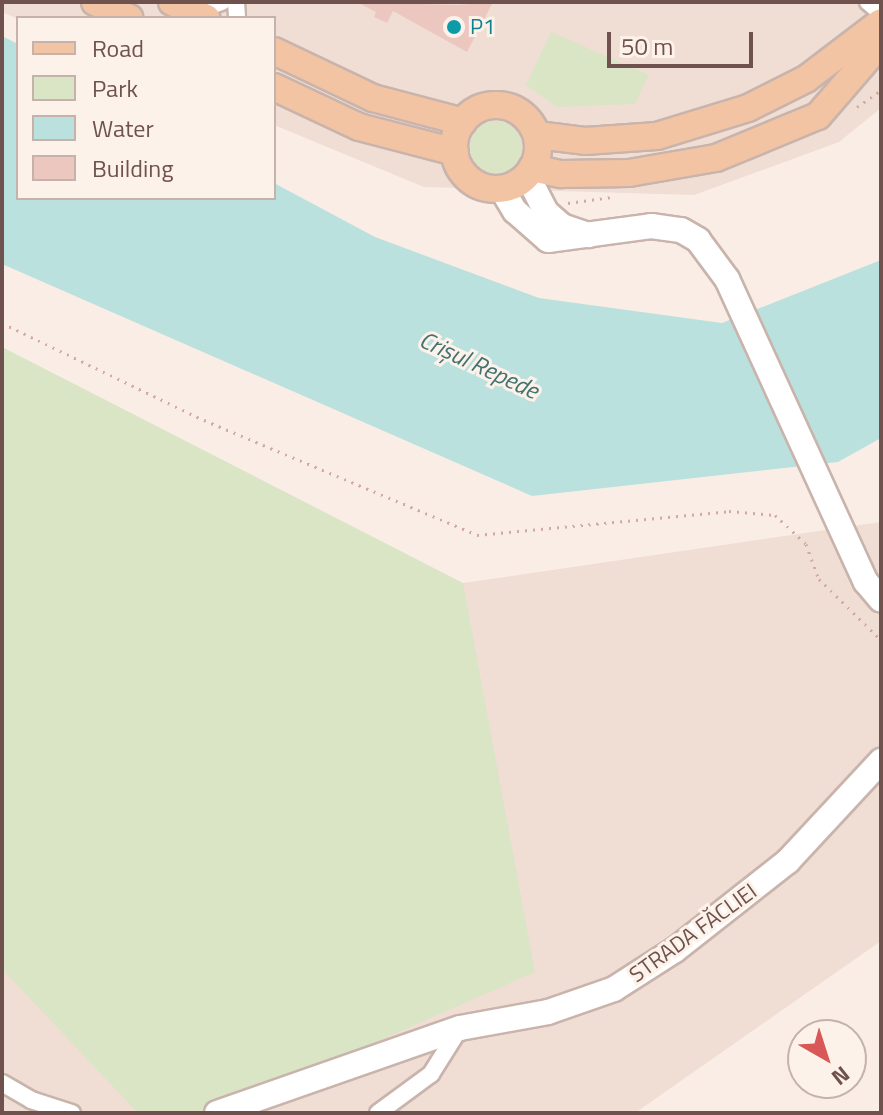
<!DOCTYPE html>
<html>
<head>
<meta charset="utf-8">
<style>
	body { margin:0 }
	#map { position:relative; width:883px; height:1115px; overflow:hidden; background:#faede5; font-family:"Titillium Web",sans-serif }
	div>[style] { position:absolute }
	.residential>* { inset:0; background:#f0ddd4 }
	.green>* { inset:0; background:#d9e5c5 }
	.round { border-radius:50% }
	.water>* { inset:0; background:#bbe1de }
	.building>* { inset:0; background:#ecc7bf }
	.path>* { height:3px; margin-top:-1.5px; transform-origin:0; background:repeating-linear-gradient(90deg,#d1aba3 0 2px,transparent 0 8px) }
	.roads { filter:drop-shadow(2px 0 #c9b4ac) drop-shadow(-2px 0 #c9b4ac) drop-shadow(0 2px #c9b4ac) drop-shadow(0 -2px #c9b4ac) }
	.street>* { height:16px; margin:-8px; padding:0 8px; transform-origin:8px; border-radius:8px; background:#fff }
	.secondary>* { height:24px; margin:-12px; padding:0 12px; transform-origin:12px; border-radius:12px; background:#fff }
	.primary>* { height:26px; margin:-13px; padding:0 13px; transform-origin:13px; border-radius:13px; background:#f2c4a3 }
	.primary>.ring { margin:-13px; padding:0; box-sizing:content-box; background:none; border:26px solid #f2c4a3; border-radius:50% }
	.dots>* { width:22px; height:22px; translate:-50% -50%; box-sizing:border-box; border:4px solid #fdf2ea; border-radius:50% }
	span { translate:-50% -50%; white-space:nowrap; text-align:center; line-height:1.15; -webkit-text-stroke:6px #fdf2ea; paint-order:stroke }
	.culture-label { font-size:22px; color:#0d838f }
	.left { translate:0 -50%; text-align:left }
	.street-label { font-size:22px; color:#6f524d }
	.water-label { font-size:24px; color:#427371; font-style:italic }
	.frame { position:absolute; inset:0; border:4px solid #6f524d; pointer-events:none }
	.legend { position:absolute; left:16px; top:16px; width:260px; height:184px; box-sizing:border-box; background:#fdf2ea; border:2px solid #c4b2ab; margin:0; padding:10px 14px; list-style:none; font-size:24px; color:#6f524d }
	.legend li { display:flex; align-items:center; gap:16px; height:40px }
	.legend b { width:40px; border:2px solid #c4b2ab }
	.north { position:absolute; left:787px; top:1019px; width:80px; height:80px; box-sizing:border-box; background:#fdf2ea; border:2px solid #c4b2ab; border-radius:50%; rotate:141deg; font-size:22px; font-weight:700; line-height:32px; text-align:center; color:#6f524d }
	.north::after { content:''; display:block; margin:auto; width:28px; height:36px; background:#d75856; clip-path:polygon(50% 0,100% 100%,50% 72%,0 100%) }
	.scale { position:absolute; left:607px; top:32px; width:146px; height:36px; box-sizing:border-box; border:4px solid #6f524d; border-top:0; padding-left:10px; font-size:24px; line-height:28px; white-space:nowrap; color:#6f524d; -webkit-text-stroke:6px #fdf2ea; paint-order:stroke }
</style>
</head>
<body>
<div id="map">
	<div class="residential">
		<i style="clip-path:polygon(2px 2px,881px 2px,881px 108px,839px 142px,694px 195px,424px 187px,274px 125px,274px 18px,18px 19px,2px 12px)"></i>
		<i style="clip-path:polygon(2px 366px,215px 475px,463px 583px,881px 522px,881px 941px,635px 1113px,2px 1113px)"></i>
	</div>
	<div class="green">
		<i style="clip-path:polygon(551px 32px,649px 75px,635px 104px,557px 107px,526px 85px)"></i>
		<i class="round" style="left:470px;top:121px;width:52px;height:52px"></i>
		<i style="clip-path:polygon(2px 347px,463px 583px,535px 972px,215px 1113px,138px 1113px,2px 969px)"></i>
	</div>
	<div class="water">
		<i style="clip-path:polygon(2px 36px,18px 44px,18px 198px,274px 198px,274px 183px,375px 237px,539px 298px,722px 323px,881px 260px,881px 438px,838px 462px,532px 496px,2px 264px)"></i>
	</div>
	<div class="building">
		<i style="clip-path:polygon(357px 2px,457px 5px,493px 2px,467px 52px,393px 11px,387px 23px,374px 17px,376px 12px)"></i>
	</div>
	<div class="path">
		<i style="left:857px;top:107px;width:29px;rotate:-35deg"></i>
		<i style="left:568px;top:203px;width:44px;rotate:-7.8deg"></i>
		<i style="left:2px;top:323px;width:224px;rotate:25.7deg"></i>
		<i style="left:204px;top:420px;width:296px;rotate:22.8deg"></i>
		<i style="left:477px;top:535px;width:253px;rotate:-5.4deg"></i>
		<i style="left:729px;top:511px;width:46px;rotate:5deg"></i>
		<i style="left:775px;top:515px;width:42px;rotate:43.1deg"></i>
		<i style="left:806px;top:544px;width:37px;rotate:70deg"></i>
		<i style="left:819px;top:579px;width:87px;rotate:44.5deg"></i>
	</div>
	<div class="roads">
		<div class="street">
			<i style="left:236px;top:2px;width:16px;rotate:86deg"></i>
			<i style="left:868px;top:2px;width:17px;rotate:40deg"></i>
			<i style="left:194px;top:12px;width:30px;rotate:-20deg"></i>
			<i style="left:2px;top:1083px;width:34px;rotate:30deg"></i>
			<i style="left:31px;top:1100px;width:43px;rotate:17.6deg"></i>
			<i style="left:378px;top:1113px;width:66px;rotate:-36.3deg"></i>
			<i style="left:431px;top:1074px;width:54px;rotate:-57.8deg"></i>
		</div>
		<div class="secondary">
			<i style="left:527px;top:175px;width:42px;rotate:62.8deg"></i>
			<i style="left:546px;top:212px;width:21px;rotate:41deg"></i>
			<i style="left:562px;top:226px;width:28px;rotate:19deg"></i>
			<i style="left:501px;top:188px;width:27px;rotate:59deg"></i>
			<i style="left:515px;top:211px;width:44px;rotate:41.3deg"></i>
			<i style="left:548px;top:240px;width:104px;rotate:-7.7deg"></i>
			<i style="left:651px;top:226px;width:30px;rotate:8deg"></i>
			<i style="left:681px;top:230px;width:20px;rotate:30deg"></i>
			<i style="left:698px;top:240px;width:49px;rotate:53.4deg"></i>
			<i style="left:727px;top:279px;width:333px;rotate:65.4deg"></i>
			<i style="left:866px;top:582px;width:23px;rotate:50deg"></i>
			<i style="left:217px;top:1113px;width:257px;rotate:-19.3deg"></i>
			<i style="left:460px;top:1028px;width:89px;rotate:-10.3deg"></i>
			<i style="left:548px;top:1012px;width:70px;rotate:-19.2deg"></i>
			<i style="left:614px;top:989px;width:72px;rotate:-32.6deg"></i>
			<i style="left:675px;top:950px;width:144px;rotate:-38.2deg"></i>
			<i style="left:788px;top:861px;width:137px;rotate:-47.1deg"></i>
		</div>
		<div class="primary">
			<i style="left:95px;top:2px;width:38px;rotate:25deg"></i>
			<i style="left:172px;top:2px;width:38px;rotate:25deg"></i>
			<i style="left:274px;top:51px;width:110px;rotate:25.4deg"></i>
			<i style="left:373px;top:98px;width:93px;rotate:14.9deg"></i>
			<i style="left:274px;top:87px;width:94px;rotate:25.2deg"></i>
			<i style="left:359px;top:127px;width:99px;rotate:14.6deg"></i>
			<i class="ring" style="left:454px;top:105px;width:58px;height:58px"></i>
			<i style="left:537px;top:135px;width:48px;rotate:7.1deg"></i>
			<i style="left:585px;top:141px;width:72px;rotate:-4deg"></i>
			<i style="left:657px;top:136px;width:95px;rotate:-17.1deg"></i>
			<i style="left:748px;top:108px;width:65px;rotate:-26.6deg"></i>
			<i style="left:806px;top:79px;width:94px;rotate:-37.2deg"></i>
			<i style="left:532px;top:168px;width:30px;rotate:12deg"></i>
			<i style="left:561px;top:174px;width:68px;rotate:-0.8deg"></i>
			<i style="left:629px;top:173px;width:88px;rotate:-9.8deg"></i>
			<i style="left:716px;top:158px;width:110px;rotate:-22.4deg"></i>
			<i style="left:818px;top:116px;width:96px;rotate:-49.2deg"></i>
		</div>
	</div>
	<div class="dots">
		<i style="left:454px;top:27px;background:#0f9aa8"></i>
	</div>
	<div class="culture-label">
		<span class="left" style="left:470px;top:27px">P1</span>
	</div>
	<div class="street-label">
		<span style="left:693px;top:933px;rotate:-36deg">STRADA FĂCLIEI</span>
	</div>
	<div class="water-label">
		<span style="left:479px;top:365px;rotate:25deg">Crișul Repede</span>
	</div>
	<div class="frame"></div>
	<ul class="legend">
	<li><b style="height:10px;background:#f2c4a3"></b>Road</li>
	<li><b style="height:22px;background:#d9e5c5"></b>Park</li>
	<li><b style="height:22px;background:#bbe1de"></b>Water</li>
	<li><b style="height:22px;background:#ecc7bf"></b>Building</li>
	</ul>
	<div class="north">N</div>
	<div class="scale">50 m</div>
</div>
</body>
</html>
